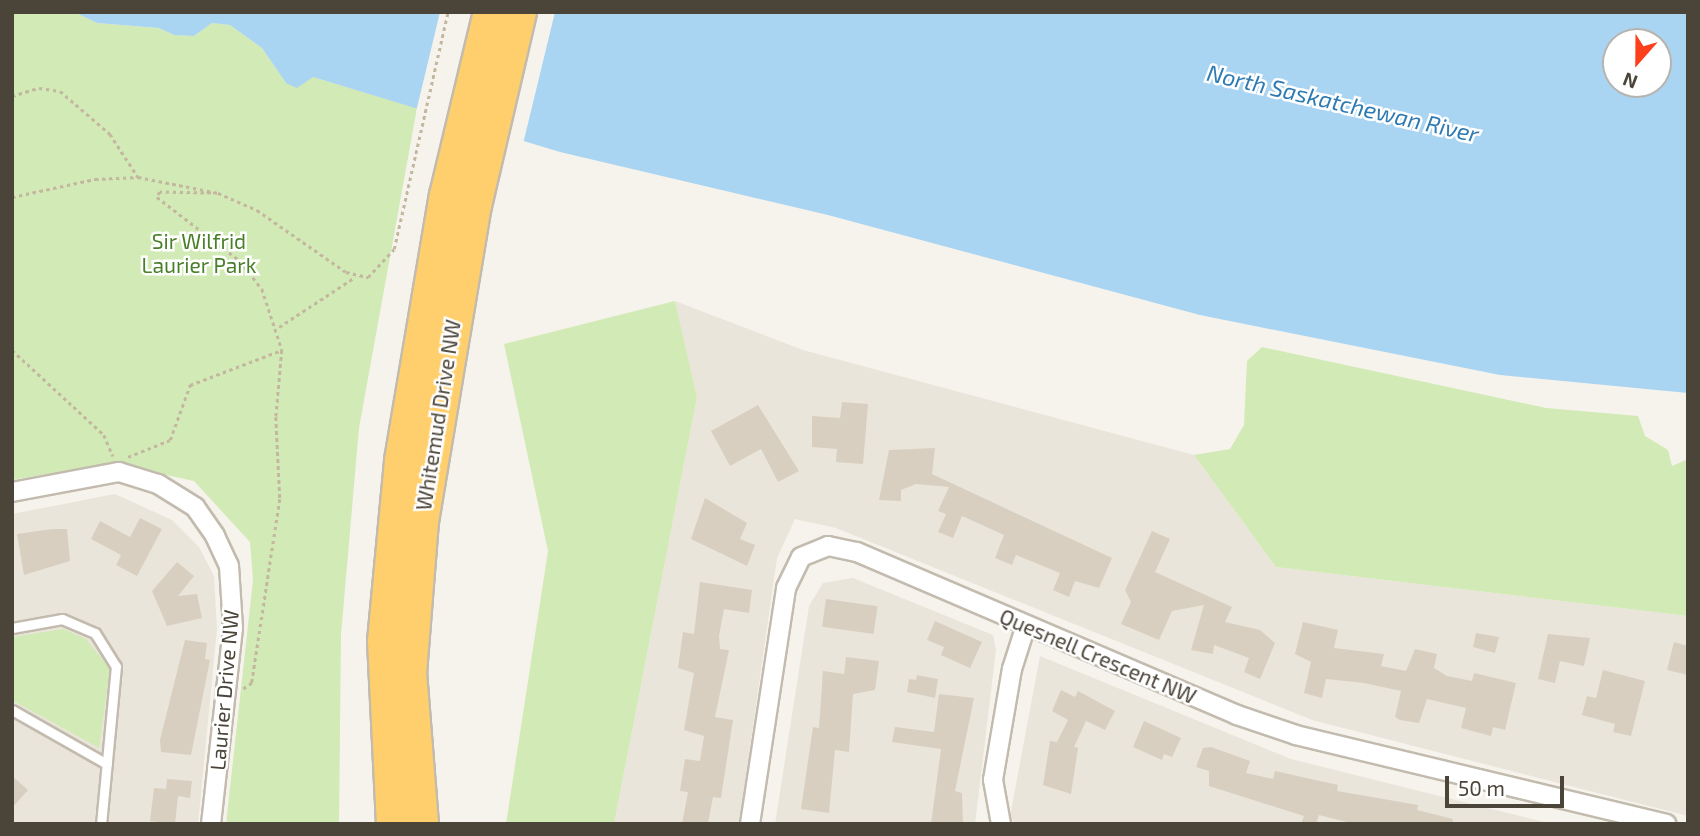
<!DOCTYPE html>
<html>
<head>
<meta charset="utf-8">
<style>
	body { margin:0 }
	#map { position:relative; width:1700px; height:836px; overflow:hidden; background:#f6f3ec; font-family:"Exo 2",sans-serif }
	div>[style] { position:absolute }
	.residential>* { inset:0; background:#eae5da }
	.green>* { inset:0; background:#d2eab5 }
	.water>* { inset:0; background:#a9d4f2 }
	.pier>* { inset:0; background:#f6f3ec }
	.building>* { inset:0; background:#d8cfc1; transform-origin:0 0 }
	.path>* { height:2.5px; margin-top:-1.25px; transform-origin:0; background:repeating-linear-gradient(90deg,#c4b79f 0 3.5px,transparent 0 7px) }
	.roads { filter:drop-shadow(2px 0 #c2bbae) drop-shadow(-2px 0 #c2bbae) drop-shadow(0 2px #c2bbae) drop-shadow(0 -2px #c2bbae) }
	.service>* { height:9px; margin:-4.5px; padding:0 4.5px; transform-origin:4.5px; border-radius:4.5px; background:#fff }
	.minor>* { height:18px; margin:-9px; padding:0 9px; transform-origin:9px; border-radius:9px; background:#fff }
	.motorway>* { height:33px; margin:-16.5px; padding:0 16.5px; transform-origin:16.5px; border-radius:16.5px; background:#ffcf6e }
	span { translate:-50% -50%; white-space:nowrap; text-align:center; line-height:1.15; -webkit-text-stroke:5px #fff; paint-order:stroke }
	.park-label { font-size:21px; color:#4a7f2a }
	.street-label { font-size:21px; color:#4b4439 }
	.water-label { font-size:23px; color:#2e7ab2; font-style:italic }
	.frame { position:absolute; inset:0; border:14px solid #4b4439; pointer-events:none }
	.north { position:absolute; left:1602px; top:28px; width:70px; height:70px; box-sizing:border-box; background:#fff; border:2px solid #b7b4b0; border-radius:50%; rotate:201deg; font-size:19px; font-weight:700; line-height:28px; text-align:center; color:#4b4439 }
	.north::after { content:''; display:block; margin:auto; width:24px; height:32px; background:#fc3f1d; clip-path:polygon(50% 0,100% 100%,50% 72%,0 100%) }
	.scale { position:absolute; left:1445px; top:776px; width:119px; height:32px; box-sizing:border-box; border:4px solid #4b4439; border-top:0; padding-left:9px; font-size:21px; line-height:24px; white-space:nowrap; color:#4b4439; -webkit-text-stroke:5px #fff; paint-order:stroke }
</style>
</head>
<body>
<div id="map">
	<div class="residential">
		<i style="clip-path:polygon(675px 301px,803px 350px,1194px 455px,1276px 567px,1688px 616px,1688px 816px,1312px 720px,836px 528px,795px 519px,777px 558px,739px 824px,614px 824px,697px 397px)"></i>
		<i style="clip-path:polygon(115px 494px,172px 520px,199px 547px,214px 576px,217px 629px,198px 824px,12px 824px,12px 514px)"></i>
		<i style="clip-path:polygon(853px 578px,993px 635px,996px 650px,975px 824px,775px 824px,809px 606px,823px 583px)"></i>
		<i style="clip-path:polygon(1040px 656px,1291px 759px,1552px 824px,1015px 824px,1010px 816px)"></i>
	</div>
	<div class="green">
		<i style="clip-path:polygon(12px 12px,74px 12px,97px 23px,159px 28px,174px 35px,194px 36px,212px 23px,230px 25px,262px 48px,286px 83px,313px 77px,417px 108px,359px 428px,341px 635px,339px 824px,226px 824px,253px 580px,250px 542px,194px 481px,111px 463px,12px 480px)"></i>
		<i style="clip-path:polygon(675px 301px,697px 397px,614px 824px,506px 824px,548px 551px,504px 344px)"></i>
		<i style="clip-path:polygon(1262px 347px,1546px 408px,1638px 416px,1645px 436px,1668px 450px,1672px 466px,1688px 459px,1688px 616px,1276px 567px,1194px 455px,1230px 449px,1244px 425px,1247px 361px)"></i>
		<i style="clip-path:polygon(63px 629px,86px 639px,110px 669px,99px 748px,12px 700px,12px 637px)"></i>
	</div>
	<div class="water">
		<i style="clip-path:polygon(evenodd,74px 12px,1688px 12px,1688px 393px,1500px 375px,1200px 315px,828px 215px,560px 152px,313px 77px,297px 88px,286px 83px,262px 48px,230px 25px,212px 23px,194px 36px,174px 35px,159px 28px,97px 23px,74px 12px,1616px 42px,1658px 42px,1658px 84px,1616px 84px,1616px 42px)"></i>
	</div>
	<div class="pier">
		<i style="clip-path:polygon(440px 12px,555px 12px,523px 144px,416px 112px)"></i>
	</div>
	<div class="building">
		<i style="clip-path:polygon(842px 402px,868px 404px,863px 464px,836px 462px,837px 449px,812px 447px,812px 416px,840px 418px)"></i>
		<i style="clip-path:polygon(758px 405px,799px 471px,778px 482px,761px 449px,730px 466px,711px 431px)"></i>
		<i style="clip-path:polygon(935px 448px,932px 474px,1112px 558px,1099px 588px,1075px 581px,1069px 597px,1053px 590px,1060px 573px,1016px 555px,1012px 565px,995px 558px,1004px 535px,962px 516px,953px 538px,938px 532px,946px 514px,938px 511px,949px 487px,916px 484px,901px 490px,901px 501px,879px 500px,889px 450px)"></i>
		<i style="clip-path:polygon(705px 498px,747px 523px,740px 539px,755px 545px,747px 566px,691px 539px)"></i>
		<i style="clip-path:polygon(140px 518px,162px 529px,137px 576px,116px 565px,121px 555px,91px 539px,100px 521px,130px 537px)"></i>
		<i style="clip-path:polygon(52px 529px,67px 529px,70px 561px,24px 575px,17px 534px)"></i>
		<i style="clip-path:polygon(1152px 531px,1170px 539px,1155px 572px,1232px 607px,1225px 622px,1260px 630px,1275px 643px,1260px 679px,1244px 672px,1249px 658px,1214px 645px,1213px 654px,1191px 650px,1204px 605px,1172px 611px,1159px 640px,1121px 624px,1131px 602px,1125px 590px)"></i>
		<i style="clip-path:polygon(177px 562px,194px 576px,178px 596px,197px 594px,202px 618px,167px 626px,152px 591px)"></i>
		<i style="clip-path:polygon(700px 582px,752px 590px,749px 613px,724px 609px,719px 636px,720px 649px,729px 650px,715px 717px,733px 720px,721px 798px,713px 797px,708px 824px,682px 824px,688px 792px,680px 791px,685px 759px,700px 761px,704px 736px,684px 730px,694px 673px,678px 668px,683px 632px,694px 634px)"></i>
		<i style="left:826px;top:599px;width:52px;height:28px;rotate:8deg"></i>
		<i style="clip-path:polygon(935px 621px,982px 642px,970px 668px,941px 655px,944px 647px,927px 640px)"></i>
		<i style="clip-path:polygon(1303px 622px,1338px 630px,1334px 648px,1384px 654px,1381px 666px,1406px 671px,1415px 649px,1437px 654px,1434px 668px,1447px 676px,1472px 681px,1474px 673px,1516px 683px,1505px 730px,1493px 727px,1491px 736px,1461px 728px,1466px 708px,1427px 699px,1419px 723px,1400px 720px,1395px 717px,1401px 691px,1364px 683px,1326px 679px,1322px 698px,1304px 693px,1311px 662px,1295px 654px)"></i>
		<i style="clip-path:polygon(1476px 633px,1499px 637px,1495px 653px,1473px 647px)"></i>
		<i style="clip-path:polygon(1548px 634px,1590px 638px,1584px 666px,1560px 661px,1555px 683px,1538px 679px)"></i>
		<i style="clip-path:polygon(185px 640px,207px 643px,205px 659px,210px 660px,191px 755px,161px 752px,160px 740px)"></i>
		<i style="clip-path:polygon(1674px 642px,1688px 646px,1688px 675px,1667px 670px)"></i>
		<i style="clip-path:polygon(846px 657px,879px 661px,875px 690px,853px 694px,849px 752px,835px 750px,829px 813px,801px 809px,813px 727px,819px 728px,823px 671px,844px 674px)"></i>
		<i style="clip-path:polygon(1603px 670px,1645px 681px,1631px 736px,1613px 732px,1615px 724px,1582px 715px,1587px 696px,1596px 698px)"></i>
		<i style="clip-path:polygon(917px 675px,938px 679px,935px 698px,907px 692px,909px 679px,916px 680px)"></i>
		<i style="clip-path:polygon(1061px 690px,1075px 697px,1078px 691px,1115px 711px,1105px 730px,1086px 721px,1074px 747px,1078px 748px,1071px 794px,1043px 785px,1050px 741px,1057px 742px,1068px 720px,1052px 711px)"></i>
		<i style="clip-path:polygon(939px 694px,974px 698px,955px 791px,962px 793px,963px 824px,931px 824px,941px 749px,892px 742px,895px 727px,934px 732px)"></i>
		<i style="clip-path:polygon(1144px 721px,1181px 738px,1172px 757px,1164px 754px,1162px 760px,1133px 747px)"></i>
		<i style="clip-path:polygon(1211px 747px,1250px 761px,1246px 773px,1273px 779px,1275px 771px,1338px 785px,1337px 791px,1418px 805px,1417px 810px,1453px 819px,1452px 824px,1355px 824px,1319px 815px,1316px 824px,1301px 824px,1304px 816px,1209px 786px,1209px 771px,1196px 767px,1203px 748px)"></i>
		<i style="clip-path:polygon(12px 776px,28px 790px,12px 808px)"></i>
		<i style="clip-path:polygon(167px 779px,192px 781px,190px 798px,178px 796px,175px 824px,150px 821px,154px 788px,166px 789px)"></i>
	</div>
	<div class="path">
		<i style="left:12px;top:96px;width:28px;rotate:-17deg"></i>
		<i style="left:39px;top:88px;width:21px;rotate:8deg"></i>
		<i style="left:60px;top:91px;width:66px;rotate:40.7deg"></i>
		<i style="left:110px;top:134px;width:51px;rotate:56.9deg"></i>
		<i style="left:211px;top:193px;width:51px;rotate:-178.9deg"></i>
		<i style="left:160px;top:192px;width:6px;rotate:121deg"></i>
		<i style="left:157px;top:197px;width:105px;rotate:37.6deg"></i>
		<i style="left:240px;top:261px;width:36px;rotate:52deg"></i>
		<i style="left:262px;top:289px;width:64px;rotate:71.8deg"></i>
		<i style="left:282px;top:350px;width:67px;rotate:95.1deg"></i>
		<i style="left:276px;top:417px;width:82px;rotate:87.2deg"></i>
		<i style="left:280px;top:499px;width:186px;rotate:98.7deg"></i>
		<i style="left:252px;top:683px;width:12px;rotate:145deg"></i>
		<i style="left:12px;top:197px;width:85px;rotate:-12.2deg"></i>
		<i style="left:95px;top:179px;width:43px;rotate:-2.7deg"></i>
		<i style="left:138px;top:177px;width:82px;rotate:11.3deg"></i>
		<i style="left:218px;top:193px;width:43px;rotate:23.6deg"></i>
		<i style="left:257px;top:210px;width:108px;rotate:34.9deg"></i>
		<i style="left:346px;top:272px;width:23px;rotate:13deg"></i>
		<i style="left:368px;top:277px;width:38px;rotate:-47deg"></i>
		<i style="left:394px;top:249px;width:243px;rotate:-77.2deg"></i>
		<i style="left:279px;top:327px;width:91px;rotate:-33.3deg"></i>
		<i style="left:12px;top:350px;width:125px;rotate:42.7deg"></i>
		<i style="left:104px;top:435px;width:23px;rotate:67deg"></i>
		<i style="left:128px;top:457px;width:45px;rotate:-22deg"></i>
		<i style="left:170px;top:440px;width:59px;rotate:-70deg"></i>
		<i style="left:190px;top:385px;width:98px;rotate:-20.8deg"></i>
	</div>
	<div class="roads">
		<div class="service">
			<i style="left:12px;top:628px;width:51px;rotate:-10.2deg"></i>
			<i style="left:62px;top:619px;width:36px;rotate:23deg"></i>
			<i style="left:95px;top:633px;width:39px;rotate:58deg"></i>
			<i style="left:116px;top:666px;width:159px;rotate:95.4deg"></i>
			<i style="left:12px;top:710px;width:109px;rotate:29.6deg"></i>
		</div>
		<div class="minor">
			<i style="left:12px;top:492px;width:109px;rotate:-10.6deg"></i>
			<i style="left:119px;top:472px;width:41px;rotate:17.1deg"></i>
			<i style="left:158px;top:484px;width:44px;rotate:31.9deg"></i>
			<i style="left:195px;top:507px;width:35px;rotate:55deg"></i>
			<i style="left:215px;top:536px;width:33px;rotate:65deg"></i>
			<i style="left:229px;top:566px;width:62px;rotate:86.3deg"></i>
			<i style="left:233px;top:628px;width:197px;rotate:96.4deg"></i>
			<i style="left:750px;top:824px;width:239px;rotate:-81.3deg"></i>
			<i style="left:786px;top:588px;width:34px;rotate:-64deg"></i>
			<i style="left:801px;top:557px;width:29px;rotate:-22deg"></i>
			<i style="left:828px;top:546px;width:30px;rotate:12deg"></i>
			<i style="left:857px;top:552px;width:413px;rotate:23.2deg"></i>
			<i style="left:1237px;top:715px;width:62px;rotate:18.7deg"></i>
			<i style="left:1296px;top:735px;width:381px;rotate:13.5deg"></i>
			<i style="left:1001px;top:824px;width:45px;rotate:-100.3deg"></i>
			<i style="left:993px;top:780px;width:113px;rotate:-80.3deg"></i>
			<i style="left:1012px;top:669px;width:46px;rotate:-72.3deg"></i>
		</div>
		<div class="motorway">
			<i style="left:393px;top:824px;width:183px;rotate:-92.8deg"></i>
			<i style="left:384px;top:641px;width:182px;rotate:-84.6deg"></i>
			<i style="left:401px;top:460px;width:269px;rotate:-80.4deg"></i>
			<i style="left:446px;top:195px;width:188px;rotate:-76.5deg"></i>
			<i style="left:421px;top:824px;width:151px;rotate:-94.5deg"></i>
			<i style="left:409px;top:673px;width:152px;rotate:-85.5deg"></i>
			<i style="left:421px;top:521px;width:320px;rotate:-80.5deg"></i>
			<i style="left:474px;top:205px;width:198px;rotate:-76.9deg"></i>
		</div>
	</div>
	<div class="park-label">
		<span style="left:199px;top:253px">Sir Wilfrid<br>Laurier Park</span>
	</div>
	<div class="street-label">
		<span style="left:438px;top:415px;rotate:-81deg">Whitemud Drive NW</span>
		<span style="left:1098px;top:656px;rotate:23deg">Quesnell Crescent NW</span>
		<span style="left:224px;top:690px;rotate:-85deg">Laurier Drive NW</span>
	</div>
	<div class="water-label">
		<span style="left:1343px;top:103px;rotate:13deg">North Saskatchewan River</span>
	</div>
	<div class="frame"></div>
	<div class="north">N</div>
	<div class="scale">50 m</div>
</div>
</body>
</html>
